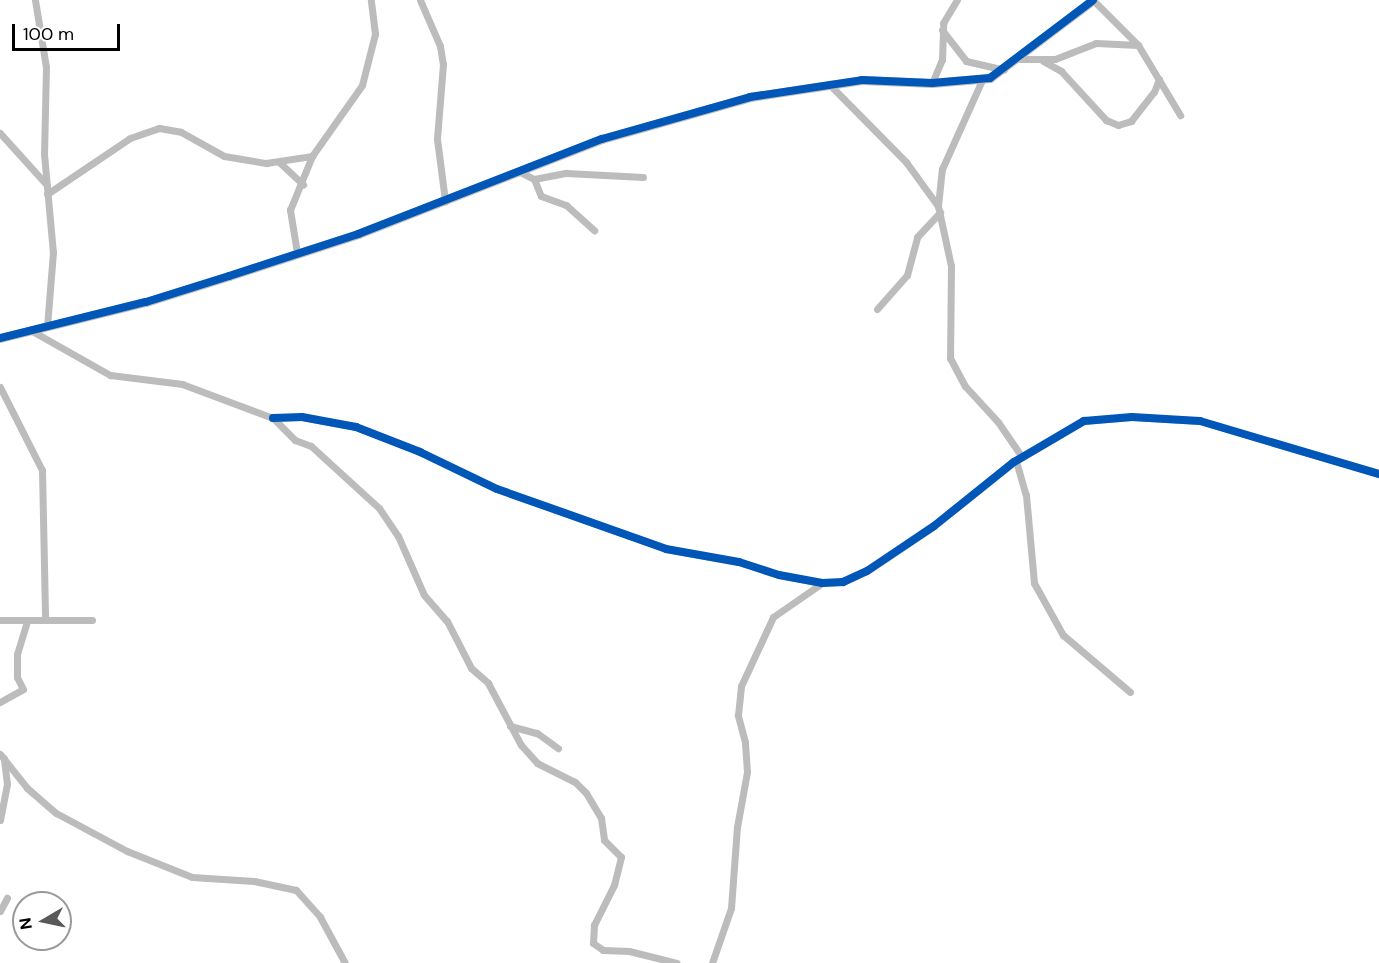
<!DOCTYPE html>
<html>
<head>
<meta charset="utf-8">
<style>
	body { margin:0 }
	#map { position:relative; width:1379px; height:963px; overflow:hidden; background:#fff; font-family:"DM Sans",sans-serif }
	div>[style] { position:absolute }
	.street>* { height:7px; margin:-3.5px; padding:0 3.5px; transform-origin:3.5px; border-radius:3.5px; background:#bcbcbc }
	.secondary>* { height:9px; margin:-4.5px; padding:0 4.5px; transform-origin:4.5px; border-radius:4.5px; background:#bfbfbf }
	.cycleway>* { height:8px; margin:-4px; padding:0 4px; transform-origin:4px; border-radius:4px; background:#0057b8 }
	span { translate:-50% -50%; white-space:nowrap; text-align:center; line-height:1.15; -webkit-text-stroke:5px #fff; paint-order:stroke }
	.north { position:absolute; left:12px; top:891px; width:60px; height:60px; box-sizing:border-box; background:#fff; border:2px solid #999; border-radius:50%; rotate:261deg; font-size:16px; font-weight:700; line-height:24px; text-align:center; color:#000 }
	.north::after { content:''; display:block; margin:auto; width:21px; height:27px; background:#595959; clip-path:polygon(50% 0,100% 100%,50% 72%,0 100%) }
	.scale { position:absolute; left:12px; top:24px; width:108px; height:27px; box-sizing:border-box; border:3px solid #000; border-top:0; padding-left:8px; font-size:18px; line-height:21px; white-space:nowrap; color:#000; -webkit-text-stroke:4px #fff; paint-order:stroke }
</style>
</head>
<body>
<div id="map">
	<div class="street">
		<i style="left:35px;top:0;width:68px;rotate:80.7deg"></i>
		<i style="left:46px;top:67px;width:87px;rotate:91.3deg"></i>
		<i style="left:44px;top:154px;width:98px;rotate:84.8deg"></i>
		<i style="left:53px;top:252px;width:74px;rotate:94.6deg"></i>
		<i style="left:420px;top:0;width:50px;rotate:66.5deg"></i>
		<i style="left:440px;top:46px;width:18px;rotate:81deg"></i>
		<i style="left:443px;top:64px;width:75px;rotate:94.6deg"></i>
		<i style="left:437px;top:139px;width:63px;rotate:82.6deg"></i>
		<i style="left:1093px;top:0;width:64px;rotate:45deg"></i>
		<i style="left:1138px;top:45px;width:82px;rotate:59deg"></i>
		<i style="left:942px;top:30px;width:39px;rotate:52deg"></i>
		<i style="left:966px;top:61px;width:39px;rotate:13deg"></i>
		<i style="left:1017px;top:59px;width:38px"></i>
		<i style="left:1055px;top:59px;width:44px;rotate:-21.3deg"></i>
		<i style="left:1096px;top:43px;width:42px;rotate:2.7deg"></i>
		<i style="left:1043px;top:61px;width:21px;rotate:29deg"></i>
		<i style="left:1061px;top:71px;width:67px;rotate:47.4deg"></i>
		<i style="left:1106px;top:120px;width:13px;rotate:23deg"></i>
		<i style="left:1118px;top:125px;width:14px;rotate:-17deg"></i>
		<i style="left:1131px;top:121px;width:37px;rotate:-52deg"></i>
		<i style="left:1154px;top:92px;width:14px;rotate:-69deg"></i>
		<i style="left:932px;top:83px;width:25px;rotate:-67deg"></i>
		<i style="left:942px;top:60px;width:37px;rotate:-88deg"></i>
		<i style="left:943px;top:23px;width:27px;rotate:-59deg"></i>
		<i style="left:829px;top:84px;width:110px;rotate:45.4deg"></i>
		<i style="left:906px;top:162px;width:54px;rotate:54deg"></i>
		<i style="left:938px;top:206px;width:61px;rotate:77.8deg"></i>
		<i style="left:951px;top:266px;width:92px;rotate:90.6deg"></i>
		<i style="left:950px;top:358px;width:32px;rotate:62deg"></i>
		<i style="left:965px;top:386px;width:49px;rotate:47.5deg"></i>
		<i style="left:998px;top:422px;width:42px;rotate:55.6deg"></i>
		<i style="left:0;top:133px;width:69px;rotate:48deg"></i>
		<i style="left:279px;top:162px;width:33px;rotate:43deg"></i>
		<i style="left:518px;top:171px;width:18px;rotate:27deg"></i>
		<i style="left:534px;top:179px;width:33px;rotate:-11deg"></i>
		<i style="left:566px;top:173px;width:77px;rotate:3deg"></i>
		<i style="left:534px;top:179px;width:18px;rotate:68deg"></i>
		<i style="left:541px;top:196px;width:27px;rotate:20deg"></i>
		<i style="left:566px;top:205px;width:38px;rotate:42deg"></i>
		<i style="left:47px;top:194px;width:100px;rotate:-34deg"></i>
		<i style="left:130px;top:138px;width:31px;rotate:-19deg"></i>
		<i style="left:159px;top:128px;width:22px;rotate:10deg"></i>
		<i style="left:181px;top:132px;width:49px;rotate:29.2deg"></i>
		<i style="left:224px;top:156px;width:43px;rotate:9.5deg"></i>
		<i style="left:266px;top:163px;width:47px;rotate:-8.7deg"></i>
		<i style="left:938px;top:206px;width:37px;rotate:-84deg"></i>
		<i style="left:942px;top:169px;width:98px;rotate:-65.8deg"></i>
		<i style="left:297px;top:253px;width:44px;rotate:-99.2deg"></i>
		<i style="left:290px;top:210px;width:58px;rotate:-67.8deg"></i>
		<i style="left:312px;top:156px;width:87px;rotate:-54.8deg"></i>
		<i style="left:362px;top:85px;width:53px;rotate:-75.7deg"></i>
		<i style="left:375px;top:34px;width:34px;rotate:-97deg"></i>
		<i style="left:877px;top:309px;width:45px;rotate:-48.6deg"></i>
		<i style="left:907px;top:275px;width:39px;rotate:-75deg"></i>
		<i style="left:917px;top:237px;width:34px;rotate:-47deg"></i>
		<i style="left:32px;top:331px;width:90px;rotate:29.4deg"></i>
		<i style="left:110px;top:375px;width:73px;rotate:7.1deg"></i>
		<i style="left:182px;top:384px;width:97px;rotate:20.5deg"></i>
		<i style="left:273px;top:418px;width:31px;rotate:45deg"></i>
		<i style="left:295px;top:440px;width:17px;rotate:21deg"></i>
		<i style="left:311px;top:446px;width:92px;rotate:42.4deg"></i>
		<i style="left:379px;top:508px;width:34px;rotate:56deg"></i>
		<i style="left:398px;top:536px;width:64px;rotate:66.2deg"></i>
		<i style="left:424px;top:595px;width:35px;rotate:49deg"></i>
		<i style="left:447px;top:621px;width:53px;rotate:62.9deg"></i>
		<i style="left:471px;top:668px;width:23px;rotate:41deg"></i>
		<i style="left:488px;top:683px;width:70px;rotate:62deg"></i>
		<i style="left:521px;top:745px;width:24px;rotate:48deg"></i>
		<i style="left:537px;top:763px;width:42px;rotate:26.6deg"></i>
		<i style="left:575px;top:782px;width:16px;rotate:45deg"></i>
		<i style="left:586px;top:793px;width:29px;rotate:59deg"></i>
		<i style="left:601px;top:818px;width:22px;rotate:82deg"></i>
		<i style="left:604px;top:840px;width:24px;rotate:45deg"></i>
		<i style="left:621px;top:857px;width:29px;rotate:104deg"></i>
		<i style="left:614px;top:885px;width:45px;rotate:116.6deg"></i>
		<i style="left:594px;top:925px;width:18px;rotate:93deg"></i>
		<i style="left:593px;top:943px;width:12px;rotate:35deg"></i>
		<i style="left:603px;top:950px;width:26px;rotate:2deg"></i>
		<i style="left:629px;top:951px;width:49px;rotate:14deg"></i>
		<i style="left:0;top:387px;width:93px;rotate:63.2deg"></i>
		<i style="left:42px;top:470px;width:149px;rotate:88.8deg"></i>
		<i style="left:273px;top:418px;width:29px;rotate:-2deg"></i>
		<i style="left:302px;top:417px;width:55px;rotate:10.5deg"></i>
		<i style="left:356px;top:427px;width:69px;rotate:21.3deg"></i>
		<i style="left:420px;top:452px;width:85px;rotate:25.7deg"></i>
		<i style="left:497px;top:489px;width:179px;rotate:19.5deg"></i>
		<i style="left:666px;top:549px;width:74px;rotate:10.1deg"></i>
		<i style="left:739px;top:562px;width:42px;rotate:18deg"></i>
		<i style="left:779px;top:575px;width:44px;rotate:10.5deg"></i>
		<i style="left:822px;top:583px;width:21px;rotate:-3deg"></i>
		<i style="left:843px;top:582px;width:26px;rotate:-25deg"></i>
		<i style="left:867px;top:571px;width:81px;rotate:-33.9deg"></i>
		<i style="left:934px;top:526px;width:102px;rotate:-38.7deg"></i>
		<i style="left:1014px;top:462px;width:81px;rotate:-30.4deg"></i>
		<i style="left:1084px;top:421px;width:48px;rotate:-4.8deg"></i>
		<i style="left:1132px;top:417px;width:68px;rotate:3.4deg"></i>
		<i style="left:1200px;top:421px;width:187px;rotate:16.5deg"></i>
		<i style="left:1016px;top:461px;width:35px;rotate:74deg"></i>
		<i style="left:1026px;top:495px;width:88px;rotate:84.8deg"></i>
		<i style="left:1034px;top:583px;width:60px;rotate:60.9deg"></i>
		<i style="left:1063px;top:635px;width:88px;rotate:40.4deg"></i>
		<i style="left:0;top:620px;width:92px"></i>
		<i style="left:0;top:702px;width:26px;rotate:-29deg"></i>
		<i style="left:23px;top:689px;width:13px;rotate:-117deg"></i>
		<i style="left:17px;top:677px;width:23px;rotate:-90deg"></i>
		<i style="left:17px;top:654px;width:34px;rotate:-73deg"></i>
		<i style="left:510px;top:726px;width:28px;rotate:15deg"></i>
		<i style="left:537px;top:733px;width:26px;rotate:36deg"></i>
		<i style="left:0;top:754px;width:43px;rotate:51.5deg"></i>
		<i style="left:27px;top:788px;width:38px;rotate:41deg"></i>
		<i style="left:56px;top:813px;width:81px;rotate:28.2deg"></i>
		<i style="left:127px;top:851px;width:70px;rotate:21.8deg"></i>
		<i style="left:192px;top:877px;width:62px;rotate:3.7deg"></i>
		<i style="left:254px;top:881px;width:43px;rotate:12.1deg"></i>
		<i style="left:296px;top:890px;width:36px;rotate:48deg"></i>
		<i style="left:320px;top:917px;width:52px;rotate:61.5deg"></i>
		<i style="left:0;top:820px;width:37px;rotate:-79deg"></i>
		<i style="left:7px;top:784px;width:26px;rotate:-97deg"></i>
		<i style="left:0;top:911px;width:15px;rotate:-62deg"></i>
		<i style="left:712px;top:963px;width:58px;rotate:-70.9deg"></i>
		<i style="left:731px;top:908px;width:81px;rotate:-85.8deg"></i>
		<i style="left:737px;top:827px;width:56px;rotate:-79.7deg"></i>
		<i style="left:747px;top:772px;width:30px;rotate:-94deg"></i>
		<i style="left:745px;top:742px;width:28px;rotate:-105deg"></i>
		<i style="left:738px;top:715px;width:29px;rotate:-84deg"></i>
		<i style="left:741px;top:686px;width:76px;rotate:-65.1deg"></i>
		<i style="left:773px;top:617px;width:60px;rotate:-34.8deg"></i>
	</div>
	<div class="secondary">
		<i style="left:0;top:338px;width:150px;rotate:-13.9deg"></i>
		<i style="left:146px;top:302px;width:87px;rotate:-17.4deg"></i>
		<i style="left:229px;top:276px;width:136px;rotate:-18deg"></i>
		<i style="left:358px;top:234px;width:262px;rotate:-21.3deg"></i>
		<i style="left:602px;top:139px;width:154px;rotate:-15.8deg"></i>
		<i style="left:750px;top:97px;width:113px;rotate:-8.6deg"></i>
		<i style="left:862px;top:80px;width:70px;rotate:2.5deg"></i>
		<i style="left:932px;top:83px;width:58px;rotate:-4.9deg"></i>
		<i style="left:990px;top:78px;width:129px;rotate:-37.1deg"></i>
	</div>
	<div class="cycleway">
		<i style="left:0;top:338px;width:150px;rotate:-13.9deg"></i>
		<i style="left:146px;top:302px;width:87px;rotate:-17.4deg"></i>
		<i style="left:229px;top:276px;width:136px;rotate:-18deg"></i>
		<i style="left:358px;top:234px;width:262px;rotate:-21.3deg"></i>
		<i style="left:602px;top:139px;width:154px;rotate:-15.8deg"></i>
		<i style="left:750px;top:97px;width:113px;rotate:-8.6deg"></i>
		<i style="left:862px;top:80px;width:70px;rotate:2.5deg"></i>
		<i style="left:932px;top:83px;width:58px;rotate:-4.9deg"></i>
		<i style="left:990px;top:78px;width:129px;rotate:-37.1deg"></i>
		<i style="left:273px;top:418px;width:29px;rotate:-2deg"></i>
		<i style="left:302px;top:417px;width:55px;rotate:10.5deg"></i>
		<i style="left:356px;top:427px;width:69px;rotate:21.3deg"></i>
		<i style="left:420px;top:452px;width:85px;rotate:25.7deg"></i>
		<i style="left:497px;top:489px;width:179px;rotate:19.5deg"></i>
		<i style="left:666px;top:549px;width:74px;rotate:10.1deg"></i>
		<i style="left:739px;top:562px;width:42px;rotate:18deg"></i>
		<i style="left:779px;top:575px;width:44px;rotate:10.5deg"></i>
		<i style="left:822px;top:583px;width:21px;rotate:-3deg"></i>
		<i style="left:843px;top:582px;width:26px;rotate:-25deg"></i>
		<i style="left:867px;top:571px;width:81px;rotate:-33.9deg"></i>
		<i style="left:934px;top:526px;width:102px;rotate:-38.7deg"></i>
		<i style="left:1014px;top:462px;width:81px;rotate:-30.4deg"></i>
		<i style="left:1084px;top:421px;width:48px;rotate:-4.8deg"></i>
		<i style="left:1132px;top:417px;width:68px;rotate:3.4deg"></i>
		<i style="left:1200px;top:421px;width:187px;rotate:16.5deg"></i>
	</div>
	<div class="north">N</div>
	<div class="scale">100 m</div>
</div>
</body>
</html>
